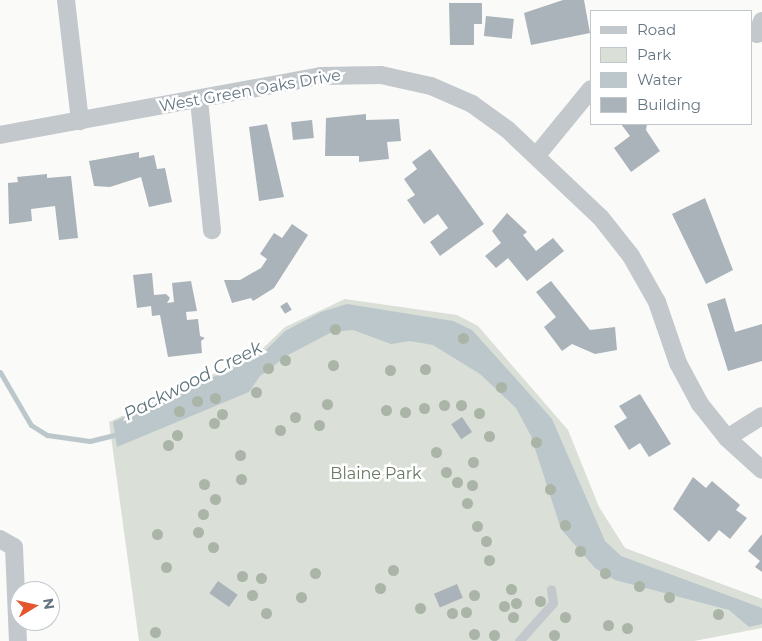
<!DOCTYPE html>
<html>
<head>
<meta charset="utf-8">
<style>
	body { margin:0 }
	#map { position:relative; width:762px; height:641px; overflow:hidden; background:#fafaf8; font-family:Montserrat,sans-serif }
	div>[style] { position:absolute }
	.green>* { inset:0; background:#dadfd7 }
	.water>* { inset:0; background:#bbc7cb }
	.stream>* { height:5px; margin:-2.5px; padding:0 2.5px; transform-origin:2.5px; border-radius:2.5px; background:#bbc7cb }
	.building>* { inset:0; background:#aab3b9; transform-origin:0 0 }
	.service>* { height:9px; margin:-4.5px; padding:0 4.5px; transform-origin:4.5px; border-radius:4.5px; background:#c3c8cc }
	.minor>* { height:18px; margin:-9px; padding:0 9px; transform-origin:9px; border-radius:9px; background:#c3c8cc }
	.trees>* { width:11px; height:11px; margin:-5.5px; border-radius:50%; background:#aab4a7 }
	span { translate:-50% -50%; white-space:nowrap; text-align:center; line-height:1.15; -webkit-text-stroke:5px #fff; paint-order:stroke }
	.street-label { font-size:16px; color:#657683 }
	.park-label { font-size:16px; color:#687a64 }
	.water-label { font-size:18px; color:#60757c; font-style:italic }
	.legend { position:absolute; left:590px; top:10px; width:162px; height:115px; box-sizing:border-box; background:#fff; border:1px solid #c1c8cd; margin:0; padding:6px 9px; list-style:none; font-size:15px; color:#657683 }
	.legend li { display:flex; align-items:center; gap:10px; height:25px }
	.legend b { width:25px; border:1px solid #c1c8cd }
	.north { position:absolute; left:10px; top:581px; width:50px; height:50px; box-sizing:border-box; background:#fff; border:1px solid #c1c8cd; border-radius:50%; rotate:81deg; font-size:14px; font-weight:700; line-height:20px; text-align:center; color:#657683 }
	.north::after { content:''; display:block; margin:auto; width:18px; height:22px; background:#e4572e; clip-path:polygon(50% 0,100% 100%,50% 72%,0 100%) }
</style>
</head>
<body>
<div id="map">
	<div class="green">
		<i style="clip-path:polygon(345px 299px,457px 315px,478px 326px,568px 430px,599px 507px,625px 548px,762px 599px,762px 628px,694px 641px,139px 641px,109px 422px,257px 354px,285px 327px)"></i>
	</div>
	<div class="water">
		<i style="clip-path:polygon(347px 304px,453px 321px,472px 330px,552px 419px,605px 541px,621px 556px,762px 608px,762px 624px,749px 627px,729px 610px,615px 580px,595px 568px,561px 529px,531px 436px,516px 408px,480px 374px,433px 345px,410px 341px,391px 344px,353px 330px,332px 332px,288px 355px,260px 376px,249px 392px,117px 447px,113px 422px,260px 356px,285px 331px,321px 312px)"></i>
	</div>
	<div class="stream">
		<i style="left:0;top:372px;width:61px;rotate:59.7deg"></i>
		<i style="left:31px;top:425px;width:19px;rotate:32deg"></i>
		<i style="left:47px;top:435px;width:43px;rotate:7.9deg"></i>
		<i style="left:90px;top:441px;width:33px;rotate:-14deg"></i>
	</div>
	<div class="building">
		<i style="clip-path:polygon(563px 0,584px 0,590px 33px,531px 45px,524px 13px)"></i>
		<i style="clip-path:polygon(449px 3px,482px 3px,482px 24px,474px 24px,474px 45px,450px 45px)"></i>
		<i style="left:486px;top:16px;width:28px;height:20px;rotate:6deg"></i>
		<i style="clip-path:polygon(366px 114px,366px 120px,399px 119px,401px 141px,387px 142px,389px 159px,359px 162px,359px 156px,325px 156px,326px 118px)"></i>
		<i style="left:312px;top:120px;width:18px;height:21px;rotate:84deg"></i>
		<i style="clip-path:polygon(267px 124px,284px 197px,259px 201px,249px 127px)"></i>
		<i style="clip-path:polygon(621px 124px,647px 124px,646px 130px,660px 151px,631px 172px,614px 148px,630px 136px)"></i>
		<i style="clip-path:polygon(430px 149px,484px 224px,440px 256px,430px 242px,448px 228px,438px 214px,424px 224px,407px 200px,415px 195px,404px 179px,417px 169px,412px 162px)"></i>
		<i style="clip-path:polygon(139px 152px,139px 158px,154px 155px,157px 169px,165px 168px,172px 202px,149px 207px,141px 177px,110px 187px,94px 186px,89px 161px)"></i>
		<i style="clip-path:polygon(47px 174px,47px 178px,71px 176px,78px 238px,59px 240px,55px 206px,31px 209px,32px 221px,9px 224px,8px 183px,18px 182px,17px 177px)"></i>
		<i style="clip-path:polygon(705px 198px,733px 270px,706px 284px,672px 214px)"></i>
		<i style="clip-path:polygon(507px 213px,527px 232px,523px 235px,536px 251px,553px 238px,564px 251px,527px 281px,508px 258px,496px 268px,485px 256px,501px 243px,492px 231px)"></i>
		<i style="clip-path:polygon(292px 224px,308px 235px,274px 288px,253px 301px,251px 298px,232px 303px,224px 280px,240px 280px,261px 268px,267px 259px,260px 254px,274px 233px,282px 238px)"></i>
		<i style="clip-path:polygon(152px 273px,154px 295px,166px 294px,170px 298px,167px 303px,174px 302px,172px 283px,191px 281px,197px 311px,186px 312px,187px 320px,198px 319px,200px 336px,205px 338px,201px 341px,202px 353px,168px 357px,160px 315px,152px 316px,151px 306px,137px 308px,133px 275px)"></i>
		<i style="clip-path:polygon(551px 281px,590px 330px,615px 327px,617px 350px,595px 354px,572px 344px,562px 351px,544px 327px,556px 317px,536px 292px)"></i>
		<i style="clip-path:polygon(725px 298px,735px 332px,762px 324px,762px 361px,728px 371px,707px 304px)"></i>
		<i style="left:287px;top:302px;width:9px;height:8px;rotate:58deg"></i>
		<i style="clip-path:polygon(640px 394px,671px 444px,649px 457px,640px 443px,629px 450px,614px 426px,627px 418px,619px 406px)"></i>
		<i style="left:462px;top:417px;width:18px;height:13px;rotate:56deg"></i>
		<i style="clip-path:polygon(693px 477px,706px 488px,712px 481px,740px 505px,736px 510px,747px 518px,730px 539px,719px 530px,709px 542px,673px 509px)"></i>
		<i style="clip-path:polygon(762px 534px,762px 572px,755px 567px,760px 561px,748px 551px)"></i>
		<i style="left:218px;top:581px;width:24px;height:15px;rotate:35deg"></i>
		<i style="left:457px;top:584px;width:15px;height:25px;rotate:67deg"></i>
	</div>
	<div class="service">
		<i style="left:519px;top:641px;width:51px;rotate:-48.2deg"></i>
		<i style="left:553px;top:603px;width:14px;rotate:-98deg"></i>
	</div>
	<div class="minor">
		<i style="left:66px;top:0;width:122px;rotate:83.4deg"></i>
		<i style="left:757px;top:34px;width:14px;rotate:-69deg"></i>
		<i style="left:199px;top:100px;width:131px;rotate:84.3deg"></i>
		<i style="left:0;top:135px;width:326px;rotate:-10.4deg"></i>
		<i style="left:321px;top:76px;width:60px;rotate:-1deg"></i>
		<i style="left:381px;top:75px;width:51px;rotate:12.4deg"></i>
		<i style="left:431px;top:86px;width:45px;rotate:23.7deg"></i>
		<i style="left:472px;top:104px;width:44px;rotate:35.8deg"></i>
		<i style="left:508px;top:130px;width:128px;rotate:43.4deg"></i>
		<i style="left:601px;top:218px;width:48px;rotate:51.7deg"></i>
		<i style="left:631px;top:256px;width:53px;rotate:60.5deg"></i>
		<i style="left:657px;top:302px;width:65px;rotate:71deg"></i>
		<i style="left:678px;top:363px;width:47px;rotate:61.8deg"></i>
		<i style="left:700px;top:404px;width:43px;rotate:51.5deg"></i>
		<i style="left:727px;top:438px;width:47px;rotate:42.4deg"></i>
		<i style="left:537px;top:155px;width:85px;rotate:-50.7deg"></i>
		<i style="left:727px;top:438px;width:41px;rotate:-32.2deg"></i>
		<i style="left:0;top:539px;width:16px;rotate:30deg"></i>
		<i style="left:14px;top:547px;width:94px;rotate:87.6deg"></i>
	</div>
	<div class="trees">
		<i style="left:335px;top:329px"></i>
		<i style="left:463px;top:338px"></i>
		<i style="left:285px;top:360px"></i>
		<i style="left:333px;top:365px"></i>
		<i style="left:268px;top:368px"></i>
		<i style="left:425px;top:369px"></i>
		<i style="left:390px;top:370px"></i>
		<i style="left:501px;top:387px"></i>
		<i style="left:256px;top:392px"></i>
		<i style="left:215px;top:398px"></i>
		<i style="left:197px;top:401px"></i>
		<i style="left:327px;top:404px"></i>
		<i style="left:444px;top:405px"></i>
		<i style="left:461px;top:405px"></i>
		<i style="left:424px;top:408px"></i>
		<i style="left:386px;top:410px"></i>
		<i style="left:179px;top:411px"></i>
		<i style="left:405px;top:412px"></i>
		<i style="left:479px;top:413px"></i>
		<i style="left:222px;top:414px"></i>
		<i style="left:295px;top:417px"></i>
		<i style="left:214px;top:423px"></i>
		<i style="left:319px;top:425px"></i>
		<i style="left:280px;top:430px"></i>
		<i style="left:177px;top:435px"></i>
		<i style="left:489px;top:436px"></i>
		<i style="left:536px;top:442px"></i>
		<i style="left:168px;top:445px"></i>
		<i style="left:436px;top:452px"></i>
		<i style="left:240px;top:455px"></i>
		<i style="left:473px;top:462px"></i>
		<i style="left:446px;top:472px"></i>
		<i style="left:241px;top:479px"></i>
		<i style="left:457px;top:482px"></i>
		<i style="left:204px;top:484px"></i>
		<i style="left:472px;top:485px"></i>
		<i style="left:550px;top:489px"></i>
		<i style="left:215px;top:499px"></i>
		<i style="left:467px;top:503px"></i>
		<i style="left:203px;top:514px"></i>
		<i style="left:565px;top:525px"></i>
		<i style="left:477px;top:526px"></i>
		<i style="left:198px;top:532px"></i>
		<i style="left:157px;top:534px"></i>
		<i style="left:486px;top:541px"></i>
		<i style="left:213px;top:547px"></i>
		<i style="left:580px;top:551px"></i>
		<i style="left:489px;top:560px"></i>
		<i style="left:166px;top:567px"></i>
		<i style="left:393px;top:570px"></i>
		<i style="left:315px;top:573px"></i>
		<i style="left:605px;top:573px"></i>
		<i style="left:242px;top:576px"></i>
		<i style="left:261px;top:578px"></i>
		<i style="left:639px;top:586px"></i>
		<i style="left:380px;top:588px"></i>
		<i style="left:511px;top:589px"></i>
		<i style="left:252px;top:595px"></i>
		<i style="left:474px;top:595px"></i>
		<i style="left:301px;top:597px"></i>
		<i style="left:669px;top:597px"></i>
		<i style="left:540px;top:601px"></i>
		<i style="left:516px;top:603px"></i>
		<i style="left:504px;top:606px"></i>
		<i style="left:420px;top:608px"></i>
		<i style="left:466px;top:612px"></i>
		<i style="left:266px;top:613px"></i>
		<i style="left:452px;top:613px"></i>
		<i style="left:718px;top:614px"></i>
		<i style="left:513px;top:617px"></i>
		<i style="left:565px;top:617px"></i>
		<i style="left:608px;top:625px"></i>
		<i style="left:627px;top:628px"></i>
		<i style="left:155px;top:632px"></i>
		<i style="left:474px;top:634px"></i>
		<i style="left:494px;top:635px"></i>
		<i style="left:554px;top:635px"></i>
	</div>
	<div class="street-label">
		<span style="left:250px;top:91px;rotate:-10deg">West Green Oaks Drive</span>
	</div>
	<div class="park-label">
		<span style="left:376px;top:474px">Blaine Park</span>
	</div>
	<div class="water-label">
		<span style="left:193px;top:381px;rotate:-27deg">Packwood Creek</span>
	</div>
	<ul class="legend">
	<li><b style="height:6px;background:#c3c8cc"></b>Road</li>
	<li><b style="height:14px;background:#dadfd7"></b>Park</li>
	<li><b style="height:14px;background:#bbc7cb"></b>Water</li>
	<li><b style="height:14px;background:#aab3b9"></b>Building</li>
	</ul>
	<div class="north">N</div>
</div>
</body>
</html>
